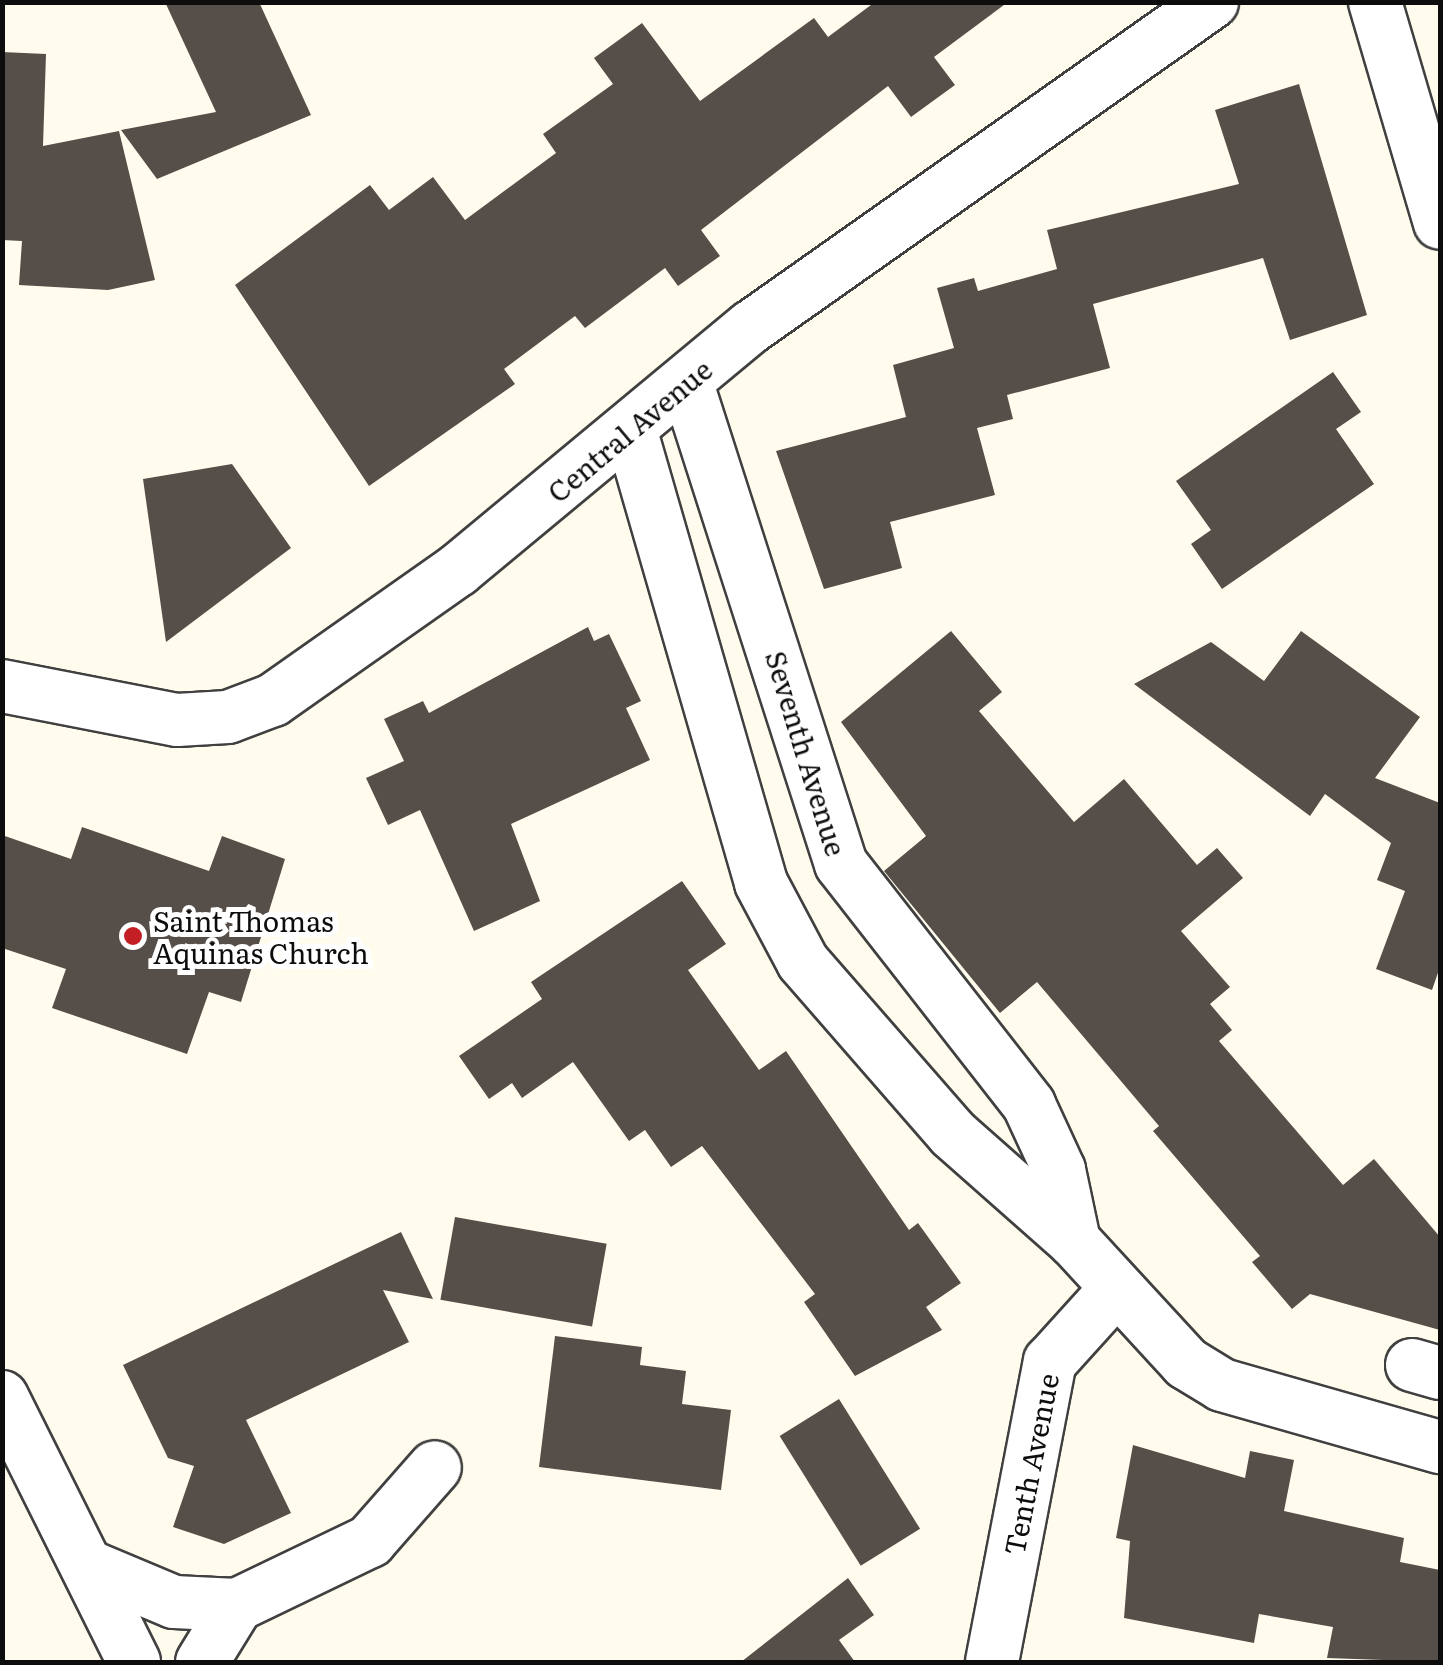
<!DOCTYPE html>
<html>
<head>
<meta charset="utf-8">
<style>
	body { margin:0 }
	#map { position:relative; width:1443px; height:1665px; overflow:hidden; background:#fffced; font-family:Literata,serif }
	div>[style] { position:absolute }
	.building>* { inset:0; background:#564e49; transform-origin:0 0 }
	.roads { filter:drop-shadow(2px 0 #404040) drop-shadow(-2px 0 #404040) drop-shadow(0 2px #404040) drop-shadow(0 -2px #404040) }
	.minor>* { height:52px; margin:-26px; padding:0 26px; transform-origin:26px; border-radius:26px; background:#fff }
	.dots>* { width:28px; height:28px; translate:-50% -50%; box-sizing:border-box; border:5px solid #fff; border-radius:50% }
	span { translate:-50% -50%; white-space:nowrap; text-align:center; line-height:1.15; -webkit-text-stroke:10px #fff; paint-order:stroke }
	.street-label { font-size:28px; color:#0d0d0d }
	.poi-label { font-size:28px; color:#0d0d0d }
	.left { translate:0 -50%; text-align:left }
	.frame { position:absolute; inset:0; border:5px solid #0d0d0d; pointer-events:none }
</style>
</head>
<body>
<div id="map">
	<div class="building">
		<i style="clip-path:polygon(165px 2px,259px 2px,311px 115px,157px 179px,121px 130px,216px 112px)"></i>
		<i style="clip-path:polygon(875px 2px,1008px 2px,934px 57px,955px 85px,911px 117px,888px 86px,701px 230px,720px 256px,678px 286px,665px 268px,585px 328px,575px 316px,504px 369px,515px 384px,369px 486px,235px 285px,370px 185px,389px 210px,433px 177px,465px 220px,556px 153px,543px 134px,613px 84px,594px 58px,642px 23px,700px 101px,814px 18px,828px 37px)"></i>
		<i style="clip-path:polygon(2px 52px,46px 54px,43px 146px,119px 131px,155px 280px,108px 290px,19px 285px,22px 241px,2px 240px)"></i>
		<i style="clip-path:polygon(1299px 84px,1367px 315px,1290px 340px,1263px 258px,1093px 304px,1110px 368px,1007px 395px,1013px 419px,977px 428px,995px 495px,890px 522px,902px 568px,824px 589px,776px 451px,906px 417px,893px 365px,954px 348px,937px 288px,974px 278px,978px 291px,1057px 269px,1047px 230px,1239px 184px,1215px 110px)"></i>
		<i style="clip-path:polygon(1333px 372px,1361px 412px,1336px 429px,1374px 484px,1222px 589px,1191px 544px,1211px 530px,1176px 481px)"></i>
		<i style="clip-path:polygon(232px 464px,291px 548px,166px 642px,143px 479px)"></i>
		<i style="clip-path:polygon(588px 627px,594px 641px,609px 634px,641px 701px,626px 708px,650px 760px,511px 824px,540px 901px,474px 931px,420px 810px,388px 825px,366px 778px,404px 761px,384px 719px,423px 701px,429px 713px)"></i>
		<i style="clip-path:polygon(951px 631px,1002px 692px,979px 711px,1074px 822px,1124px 779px,1197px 865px,1217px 848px,1243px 878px,1181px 931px,1230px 987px,1210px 1004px,1232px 1030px,1219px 1041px,1343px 1185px,1374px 1159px,1440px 1237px,1440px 1330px,1310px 1294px,1292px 1309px,1252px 1262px,1260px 1256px,1153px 1131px,1159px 1126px,1037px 982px,1000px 1013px,884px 871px,926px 836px,841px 722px)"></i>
		<i style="clip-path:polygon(1301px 631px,1420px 717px,1375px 778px,1440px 803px,1440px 967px,1432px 990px,1376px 969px,1405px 891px,1377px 880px,1391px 843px,1325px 794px,1310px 816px,1134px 684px,1211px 642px,1264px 681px)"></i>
		<i style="clip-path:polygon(82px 827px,209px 871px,222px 836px,285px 859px,241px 1002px,209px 992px,187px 1054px,52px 1008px,66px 969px,2px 948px,2px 835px,71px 859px)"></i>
		<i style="clip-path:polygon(682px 881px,726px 944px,688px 970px,759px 1070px,786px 1051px,909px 1230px,918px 1223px,961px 1283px,926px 1307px,942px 1330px,855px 1376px,804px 1302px,815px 1294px,702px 1146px,671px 1167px,645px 1130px,629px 1141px,573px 1062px,522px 1098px,512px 1083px,489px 1099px,459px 1056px,542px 999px,531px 982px)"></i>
		<i style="left:455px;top:1217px;width:154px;height:84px;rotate:10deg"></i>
		<i style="clip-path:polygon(401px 1232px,433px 1299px,383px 1290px,409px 1342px,246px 1420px,291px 1513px,224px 1544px,173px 1527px,194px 1466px,168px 1458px,123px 1365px)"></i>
		<i style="clip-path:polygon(555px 1336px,642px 1347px,640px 1365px,686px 1371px,682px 1404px,731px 1410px,721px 1490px,539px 1467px)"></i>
		<i style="left:839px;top:1399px;width:153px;height:70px;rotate:58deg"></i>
		<i style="clip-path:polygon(1133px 1445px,1245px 1478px,1250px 1451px,1294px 1460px,1284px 1511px,1404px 1538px,1400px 1562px,1440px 1570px,1440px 1662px,1327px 1658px,1333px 1627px,1259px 1614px,1254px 1643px,1124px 1618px,1130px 1541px,1116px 1538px)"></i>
		<i style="clip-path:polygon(848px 1578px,874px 1615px,839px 1640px,855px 1662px,741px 1662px)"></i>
	</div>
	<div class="roads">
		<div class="minor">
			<i style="left:1375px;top:2px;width:230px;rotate:73.6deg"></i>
			<i style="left:687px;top:384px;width:504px;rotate:72.21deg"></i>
			<i style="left:841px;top:864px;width:306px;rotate:52deg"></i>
			<i style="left:1029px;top:1105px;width:72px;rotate:65.2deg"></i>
			<i style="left:1059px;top:1170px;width:73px;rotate:78.1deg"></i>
			<i style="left:631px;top:432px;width:469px;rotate:73.9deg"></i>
			<i style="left:761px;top:883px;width:89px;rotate:62deg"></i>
			<i style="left:803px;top:962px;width:228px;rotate:48.9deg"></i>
			<i style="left:953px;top:1134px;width:162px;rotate:41.5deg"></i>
			<i style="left:1074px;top:1241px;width:166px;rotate:47.4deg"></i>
			<i style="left:1186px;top:1363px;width:42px;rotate:31.4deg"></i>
			<i style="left:1222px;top:1385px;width:227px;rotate:15.9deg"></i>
			<i style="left:2px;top:686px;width:178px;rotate:11deg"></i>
			<i style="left:177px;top:720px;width:51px;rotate:-3.4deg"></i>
			<i style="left:228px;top:717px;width:48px;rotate:-20.7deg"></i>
			<i style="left:273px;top:700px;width:226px;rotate:-35.1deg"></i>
			<i style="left:458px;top:570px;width:381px;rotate:-39.7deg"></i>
			<i style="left:751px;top:327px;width:564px;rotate:-35.18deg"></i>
			<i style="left:1412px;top:1365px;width:29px;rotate:16deg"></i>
			<i style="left:2px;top:1397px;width:296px;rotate:63.5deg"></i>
			<i style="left:88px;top:1566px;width:93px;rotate:22.7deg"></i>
			<i style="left:174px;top:1602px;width:63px;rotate:2.7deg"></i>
			<i style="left:237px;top:1605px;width:148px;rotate:-25.7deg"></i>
			<i style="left:370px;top:1541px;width:98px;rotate:-48.7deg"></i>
			<i style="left:202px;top:1662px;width:67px;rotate:-58.4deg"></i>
			<i style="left:992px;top:1662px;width:306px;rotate:-79.1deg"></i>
			<i style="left:1050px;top:1362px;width:97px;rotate:-47.9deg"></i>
		</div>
	</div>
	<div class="dots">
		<i style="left:133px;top:936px;background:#c31f25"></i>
	</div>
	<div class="street-label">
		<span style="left:629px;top:430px;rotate:-40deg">Central Avenue</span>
		<span style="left:807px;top:753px;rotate:73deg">Seventh Avenue</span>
		<span style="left:1030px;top:1464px;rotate:-79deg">Tenth Avenue</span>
	</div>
	<div class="poi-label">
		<span class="left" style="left:153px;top:936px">Saint Thomas<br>Aquinas Church</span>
	</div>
	<div class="frame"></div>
</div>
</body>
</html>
